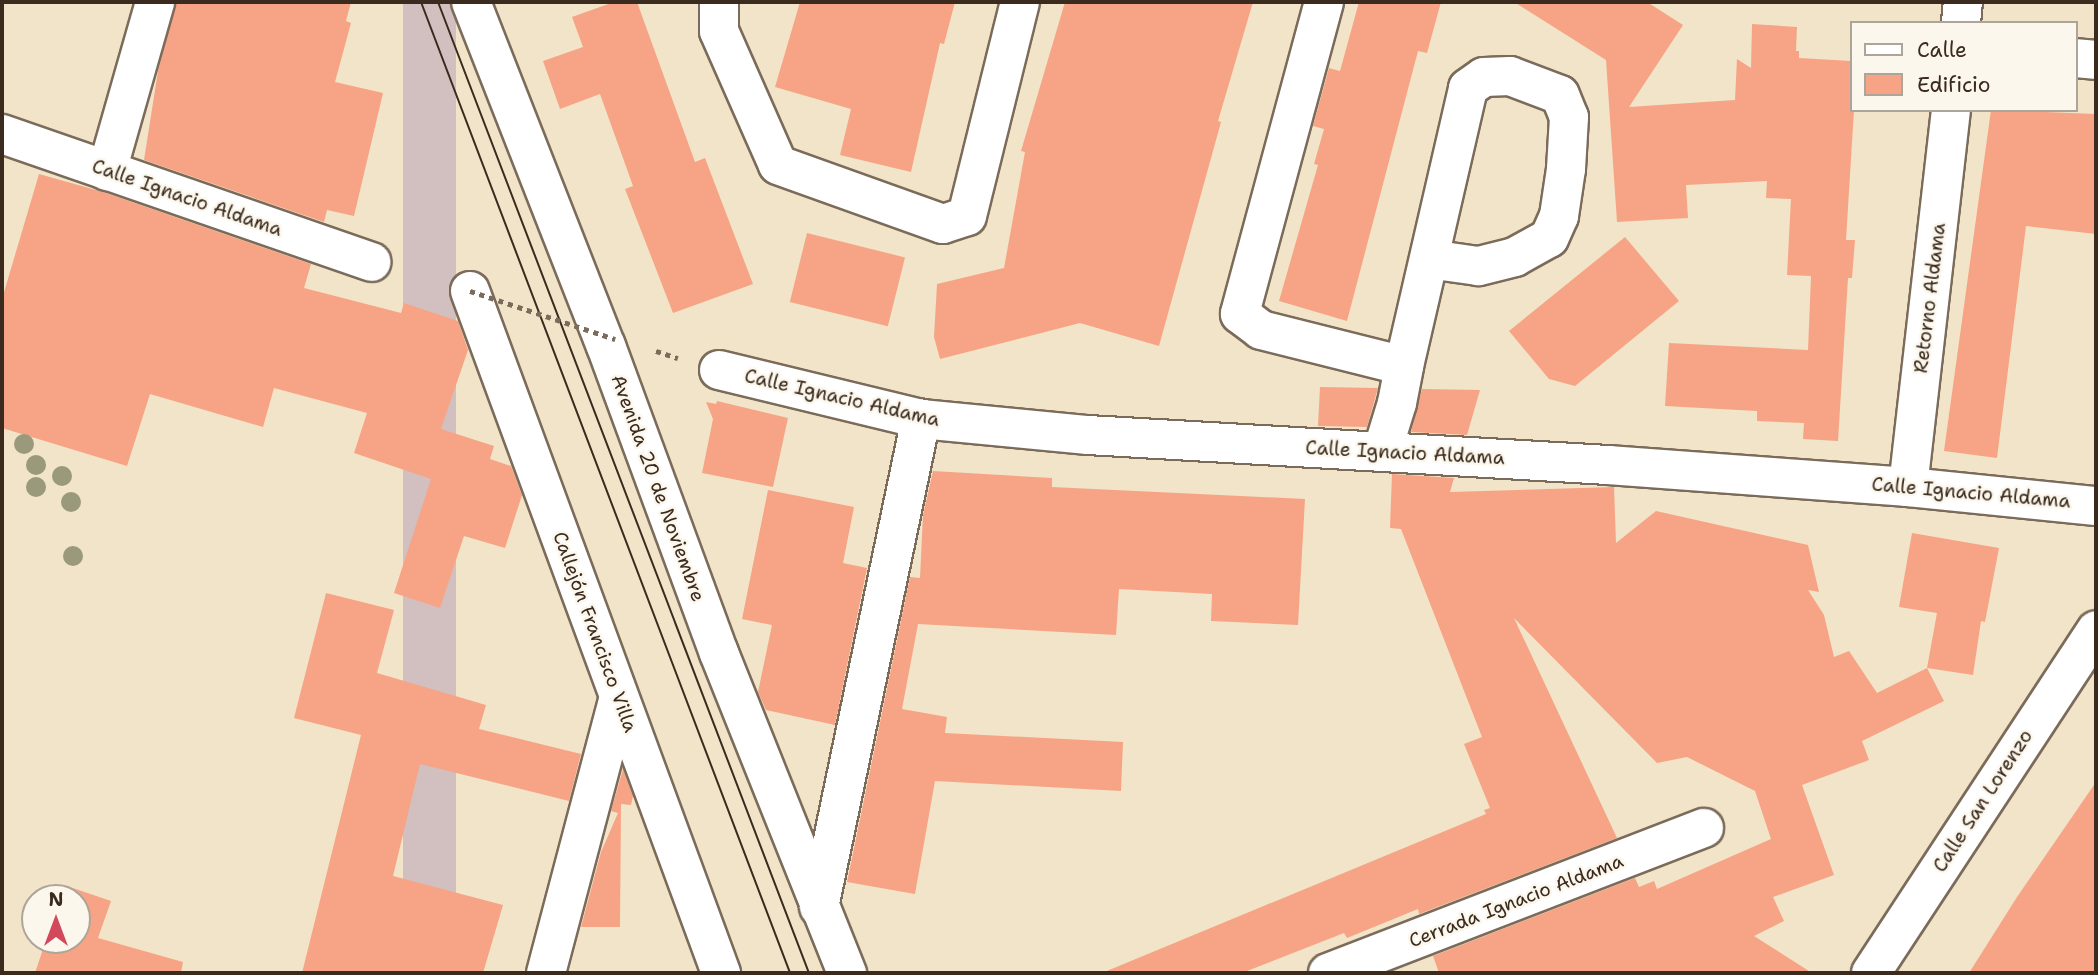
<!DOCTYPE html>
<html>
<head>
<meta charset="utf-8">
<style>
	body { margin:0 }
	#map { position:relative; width:2098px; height:975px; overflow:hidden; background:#f2e4c8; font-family:"Shantell Sans",sans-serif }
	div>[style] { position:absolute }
	.industrial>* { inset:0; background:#d2bfc0; transform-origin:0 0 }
	.building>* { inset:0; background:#f6a485; transform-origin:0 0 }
	.path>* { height:4.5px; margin-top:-2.25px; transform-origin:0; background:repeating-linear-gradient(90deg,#7b6b5a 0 5px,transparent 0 10px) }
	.roads { filter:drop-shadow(2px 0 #7b6b5a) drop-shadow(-2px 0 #7b6b5a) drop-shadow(0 2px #7b6b5a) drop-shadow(0 -2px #7b6b5a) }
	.minor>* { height:38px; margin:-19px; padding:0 19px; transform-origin:19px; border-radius:19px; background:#fff }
	.tram>* { height:2px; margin:-1px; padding:0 1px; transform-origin:1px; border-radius:1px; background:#3b2a1e }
	.path-bridge>* { height:4.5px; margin-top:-2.25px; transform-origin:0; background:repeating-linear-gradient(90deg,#7b6b5a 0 5px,transparent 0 10px) }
	.trees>* { width:20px; height:20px; margin:-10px; border-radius:50%; background:#9a997c }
	span { translate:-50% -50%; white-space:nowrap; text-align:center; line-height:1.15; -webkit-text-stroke:5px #fbf7ec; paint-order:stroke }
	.street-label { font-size:19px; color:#3b2a1e }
	.frame { position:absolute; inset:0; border:4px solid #3b2a1e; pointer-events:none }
	.legend { position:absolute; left:1850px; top:21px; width:228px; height:91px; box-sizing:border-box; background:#fbf7ec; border:2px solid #aea59a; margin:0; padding:9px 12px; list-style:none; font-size:21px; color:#3b2a1e }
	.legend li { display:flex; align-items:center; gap:14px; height:35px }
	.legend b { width:35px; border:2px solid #aea59a }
	.north { position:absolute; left:21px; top:884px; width:70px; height:70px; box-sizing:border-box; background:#fbf7ec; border:2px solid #aea59a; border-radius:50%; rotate:0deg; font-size:19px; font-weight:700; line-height:28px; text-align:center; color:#3b2a1e }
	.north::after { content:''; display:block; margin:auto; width:24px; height:32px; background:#d1495b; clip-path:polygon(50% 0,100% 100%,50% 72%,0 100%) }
</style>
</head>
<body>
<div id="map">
	<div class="industrial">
		<i style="left:403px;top:2px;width:53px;height:1040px"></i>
	</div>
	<div class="building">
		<i style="clip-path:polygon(176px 2px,351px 2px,346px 21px,351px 23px,335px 82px,383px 93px,354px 216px,327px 210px,324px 222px,144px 160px,158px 71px)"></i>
		<i style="clip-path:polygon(614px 2px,637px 2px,695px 162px,705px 158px,753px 284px,673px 313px,625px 189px,633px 186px,600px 94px,560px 109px,543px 61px,583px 47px,572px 17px)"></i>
		<i style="clip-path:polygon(800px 2px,955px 2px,944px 44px,940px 43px,911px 172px,840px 155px,851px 109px,775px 87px)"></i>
		<i style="clip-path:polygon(1065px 2px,1253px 2px,1218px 121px,1221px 122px,1159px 346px,1080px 323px,940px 359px,934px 337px,937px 284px,1004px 268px,1025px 152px,1021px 151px)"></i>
		<i style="clip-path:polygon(1359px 2px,1441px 2px,1427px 53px,1418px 51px,1347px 321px,1279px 301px,1318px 165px,1314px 164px,1324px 129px,1313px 126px,1329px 68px,1340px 71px)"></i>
		<i style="clip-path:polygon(1514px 2px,1647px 2px,1683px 25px,1629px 107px,1735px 100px,1737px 59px,1751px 68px,1752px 24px,1797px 27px,1796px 51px,1799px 51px,1799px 58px,1851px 61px,1851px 110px,1854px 110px,1846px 240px,1855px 240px,1852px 278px,1848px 278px,1838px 441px,1803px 439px,1804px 423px,1757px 421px,1757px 411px,1665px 406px,1669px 343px,1808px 350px,1811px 276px,1787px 275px,1791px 199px,1766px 198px,1767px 181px,1686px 185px,1688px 218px,1617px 222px,1606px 60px)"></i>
		<i style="clip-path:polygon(1991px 110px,2096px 114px,2096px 234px,2026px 226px,1997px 458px,1944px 451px)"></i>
		<i style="clip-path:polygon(39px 174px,103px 192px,311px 264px,304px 288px,401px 313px,404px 303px,458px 321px,468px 350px,441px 429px,494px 446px,490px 459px,511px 466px,522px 495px,505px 548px,464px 536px,440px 608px,394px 593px,431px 479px,354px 453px,367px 413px,274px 388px,263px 427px,150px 394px,127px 466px,2px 428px,2px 299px)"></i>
		<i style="left:807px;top:233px;width:101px;height:71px;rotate:14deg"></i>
		<i style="clip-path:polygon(1625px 237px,1679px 301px,1575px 386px,1549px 379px,1509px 331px)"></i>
		<i style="clip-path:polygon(1320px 387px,1378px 388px,1367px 427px,1318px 426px)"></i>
		<i style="clip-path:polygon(1422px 389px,1480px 390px,1467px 435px,1411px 432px)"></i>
		<i style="clip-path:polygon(717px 401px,788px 418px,773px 487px,702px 473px,713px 419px,706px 402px,716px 404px)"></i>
		<i style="clip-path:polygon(933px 471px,1052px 478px,1052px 487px,1305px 499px,1298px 625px,1211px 621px,1212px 594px,1119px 589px,1116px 635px,918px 624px,902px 709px,947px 717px,945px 733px,1123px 742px,1121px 791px,935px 781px,915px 894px,847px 882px,910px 577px,920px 578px,923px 515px)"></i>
		<i style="clip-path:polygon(1392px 474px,1454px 478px,1450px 492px,1614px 487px,1616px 543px,1656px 511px,1808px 545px,1819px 592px,1808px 590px,1824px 615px,1834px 657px,1849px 651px,1877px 693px,1927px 668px,1944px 701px,1862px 741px,1869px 760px,1802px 785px,1834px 875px,1773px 897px,1784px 921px,1754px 936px,1812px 973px,1439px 973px,1433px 956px,1635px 878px,1639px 887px,1654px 881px,1657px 889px,1771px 839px,1755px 791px,1687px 757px,1657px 763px,1514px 618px,1617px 838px,1419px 914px,1418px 909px,1347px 938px,1344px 933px,1242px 973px,1102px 973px,1486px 814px,1484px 810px,1490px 808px,1464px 744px,1482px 737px,1401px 529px,1390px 528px)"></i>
		<i style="clip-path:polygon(768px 490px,854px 507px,843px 563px,867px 568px,835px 725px,766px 710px,758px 692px,772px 625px,742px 619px)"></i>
		<i style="clip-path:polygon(1912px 533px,1999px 548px,1985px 622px,1981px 621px,1973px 675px,1927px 668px,1937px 613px,1899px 607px)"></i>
		<i style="clip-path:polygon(326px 593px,394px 610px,377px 673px,486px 705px,479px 729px,581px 754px,569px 801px,420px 764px,393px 876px,503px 905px,483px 973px,302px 973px,361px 735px,294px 718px)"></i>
		<i style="clip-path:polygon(623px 769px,633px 796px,631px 805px,621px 804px,620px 927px,581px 927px,601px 852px,618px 813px,611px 811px)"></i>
		<i style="clip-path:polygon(2096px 782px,2096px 973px,1969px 973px,2017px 897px)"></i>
		<i style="clip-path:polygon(64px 885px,111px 901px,98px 938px,183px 962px,181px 973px,35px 973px,46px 940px,77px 940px,77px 898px,60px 898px)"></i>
	</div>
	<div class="path">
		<i style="left:656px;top:351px;width:23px;rotate:18deg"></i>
	</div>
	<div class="roads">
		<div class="minor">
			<i style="left:471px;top:2px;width:370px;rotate:68.6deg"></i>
			<i style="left:606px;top:346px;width:327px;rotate:69.8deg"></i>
			<i style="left:719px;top:653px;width:345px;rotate:68.2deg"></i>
			<i style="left:719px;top:2px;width:29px;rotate:90deg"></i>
			<i style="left:719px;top:31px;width:146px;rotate:66.2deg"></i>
			<i style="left:778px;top:165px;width:175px;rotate:19.7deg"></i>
			<i style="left:943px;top:224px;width:25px;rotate:-18deg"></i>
			<i style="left:967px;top:216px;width:220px;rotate:-76.1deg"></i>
			<i style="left:1324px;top:2px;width:323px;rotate:105.1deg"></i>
			<i style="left:1240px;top:314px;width:26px;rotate:37deg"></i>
			<i style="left:1261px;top:330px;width:147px;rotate:14.1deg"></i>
			<i style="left:1961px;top:23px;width:21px;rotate:-85deg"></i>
			<i style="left:2075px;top:58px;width:21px;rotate:5deg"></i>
			<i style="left:2px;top:134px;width:391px;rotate:19.1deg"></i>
			<i style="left:107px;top:171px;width:176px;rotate:-74.1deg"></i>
			<i style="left:470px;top:291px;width:727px;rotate:69.79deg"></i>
			<i style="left:719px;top:370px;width:208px;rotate:13.6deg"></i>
			<i style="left:921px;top:419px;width:168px;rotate:5.5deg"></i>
			<i style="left:1088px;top:435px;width:521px;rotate:3.3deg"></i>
			<i style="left:1608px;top:465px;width:301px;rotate:4.2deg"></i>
			<i style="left:1908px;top:487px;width:189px;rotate:5.8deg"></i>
			<i style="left:1382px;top:452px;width:51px;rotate:-73deg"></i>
			<i style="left:1397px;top:403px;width:38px;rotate:-79deg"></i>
			<i style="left:1404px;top:366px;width:285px;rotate:-77deg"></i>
			<i style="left:1468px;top:88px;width:19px;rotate:-35deg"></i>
			<i style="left:1484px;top:77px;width:26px;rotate:-2deg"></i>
			<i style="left:1510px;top:76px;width:53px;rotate:20.8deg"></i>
			<i style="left:1560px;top:95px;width:24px;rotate:68deg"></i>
			<i style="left:1569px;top:117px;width:52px;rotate:93.3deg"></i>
			<i style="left:1566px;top:169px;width:48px;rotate:98.5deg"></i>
			<i style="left:1559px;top:216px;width:24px;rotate:114deg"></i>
			<i style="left:1549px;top:238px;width:39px;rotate:151deg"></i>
			<i style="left:1515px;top:257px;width:38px;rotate:166deg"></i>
			<i style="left:1478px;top:266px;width:49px;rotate:-171.9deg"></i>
			<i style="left:1908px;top:487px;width:379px;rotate:-83.5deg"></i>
			<i style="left:819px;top:907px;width:499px;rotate:-78.2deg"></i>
			<i style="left:546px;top:973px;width:285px;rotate:-75.2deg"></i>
			<i style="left:1328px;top:973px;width:403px;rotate:-21.1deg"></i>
			<i style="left:1871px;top:973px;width:410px;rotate:-56.7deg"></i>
		</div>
	</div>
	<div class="tram">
		<i style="left:421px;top:2px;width:1039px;rotate:69.19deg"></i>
		<i style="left:438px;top:2px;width:1039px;rotate:69.09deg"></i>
	</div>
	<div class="path-bridge">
		<i style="left:470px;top:291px;width:153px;rotate:18.3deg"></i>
	</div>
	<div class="trees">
		<i style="left:24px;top:444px"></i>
		<i style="left:36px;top:465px"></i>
		<i style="left:62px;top:476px"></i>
		<i style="left:36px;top:487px"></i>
		<i style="left:71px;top:502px"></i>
		<i style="left:73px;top:556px"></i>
	</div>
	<div class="street-label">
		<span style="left:187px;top:198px;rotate:19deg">Calle Ignacio Aldama</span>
		<span style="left:1930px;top:298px;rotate:-83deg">Retorno Aldama</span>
		<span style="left:842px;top:398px;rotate:13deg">Calle Ignacio Aldama</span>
		<span style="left:1405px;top:453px;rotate:3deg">Calle Ignacio Aldama</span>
		<span style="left:658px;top:488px;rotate:70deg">Avenida 20 de Noviembre</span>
		<span style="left:1971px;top:493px;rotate:5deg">Calle Ignacio Aldama</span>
		<span style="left:595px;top:632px;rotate:70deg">Callejón Francisco Villa</span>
		<span style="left:1983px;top:801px;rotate:-57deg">Calle San Lorenzo</span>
		<span style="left:1516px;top:901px;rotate:-21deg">Cerrada Ignacio Aldama</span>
	</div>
	<div class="frame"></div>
	<ul class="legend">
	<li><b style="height:9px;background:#fff"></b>Calle</li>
	<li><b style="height:19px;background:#f6a485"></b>Edificio</li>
	</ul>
	<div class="north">N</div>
</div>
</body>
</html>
